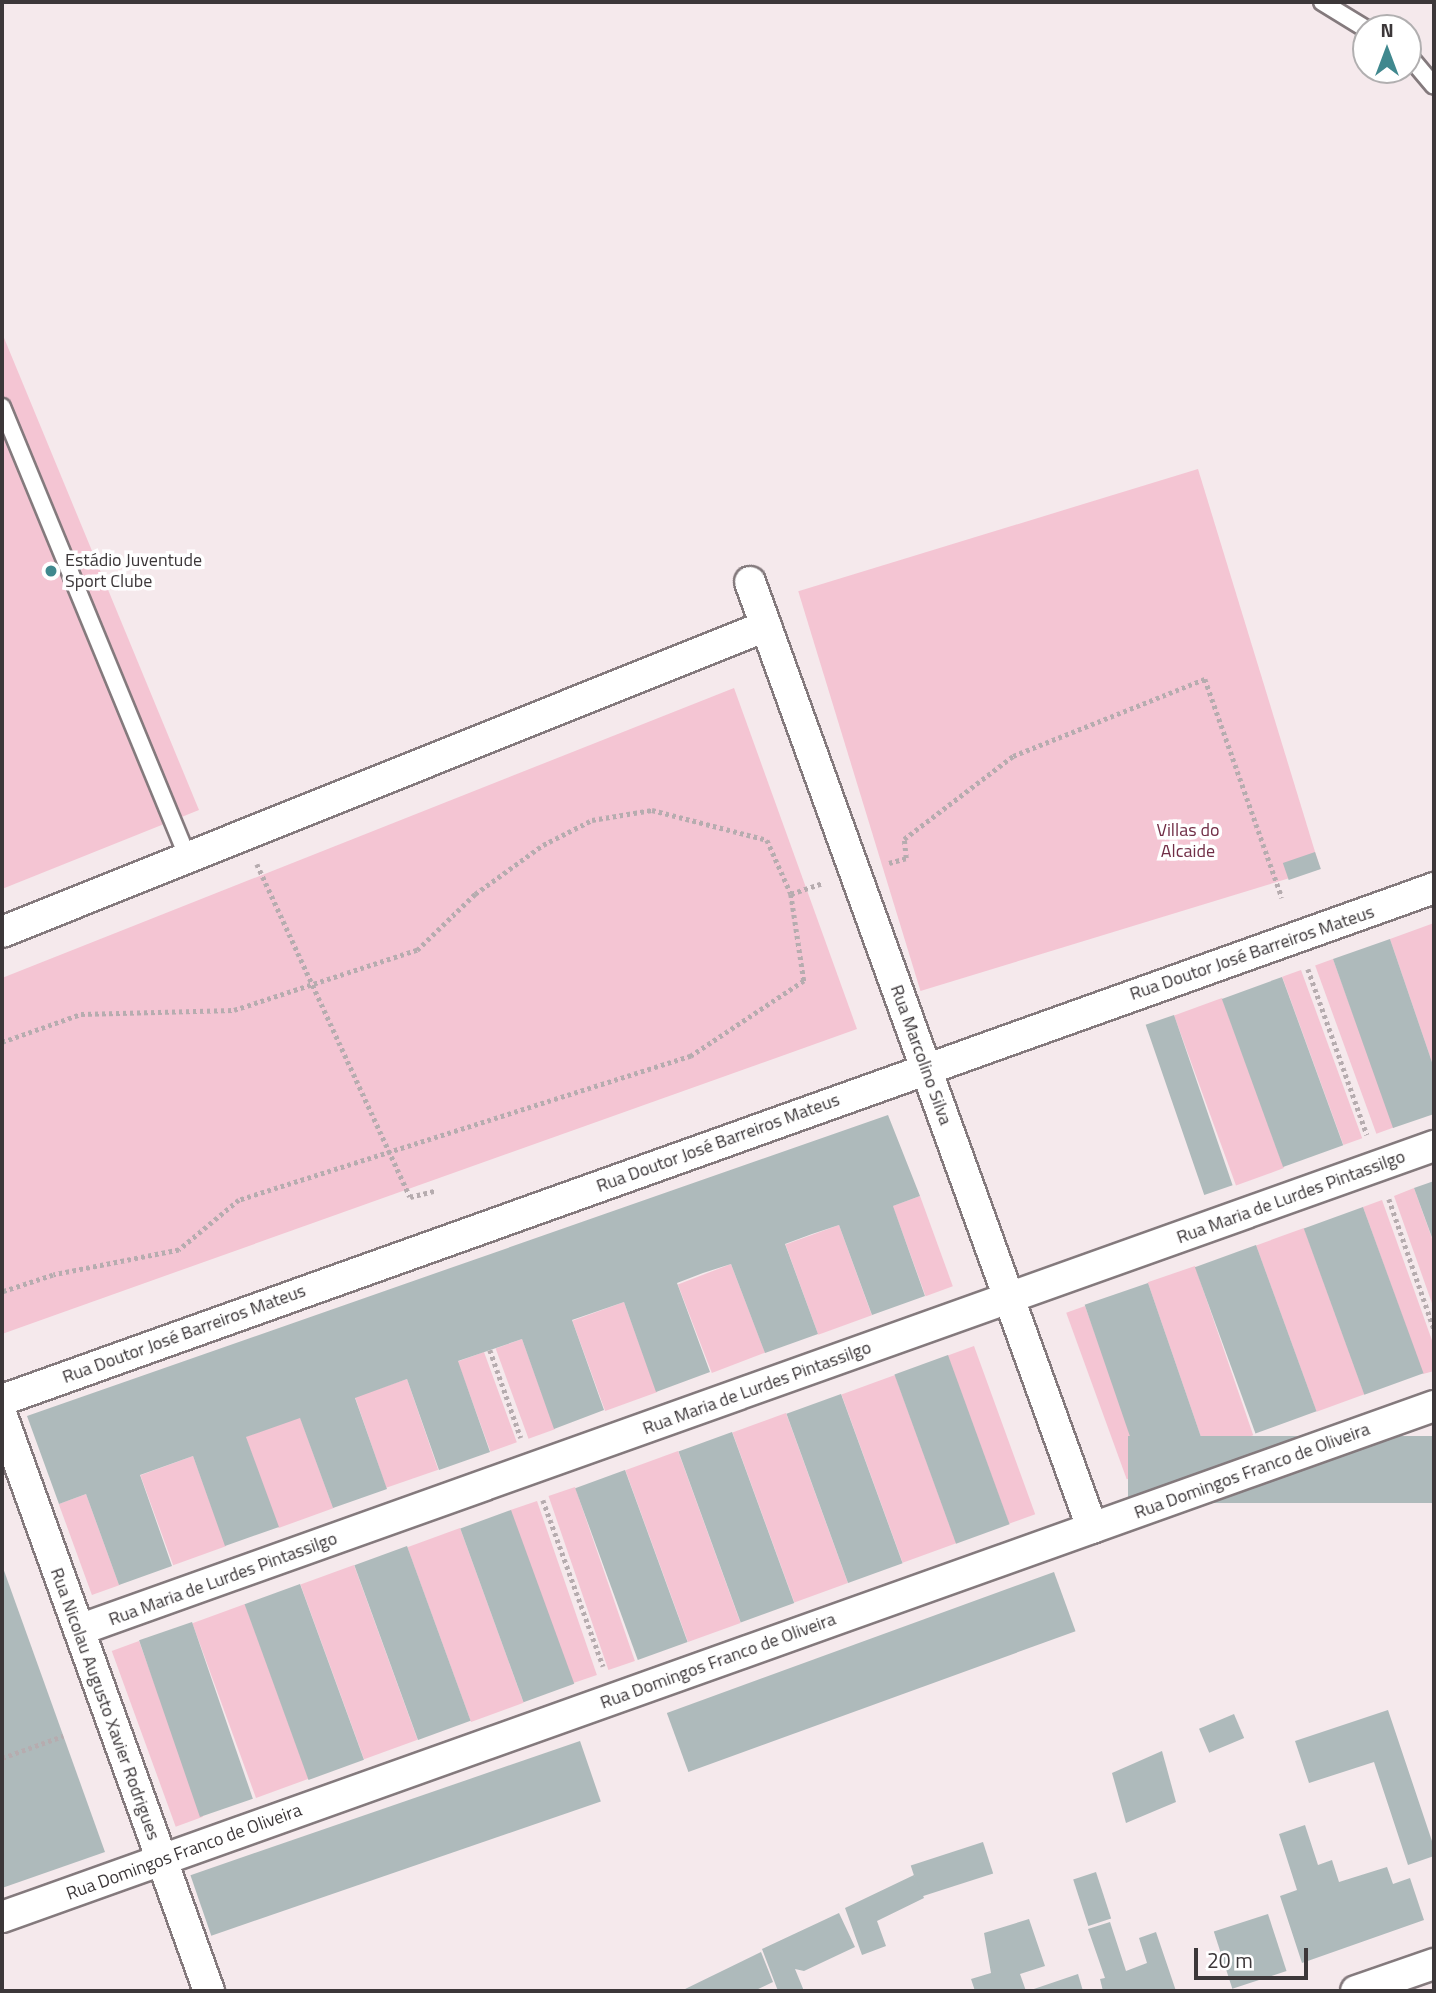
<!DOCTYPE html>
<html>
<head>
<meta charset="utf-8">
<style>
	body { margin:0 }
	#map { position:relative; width:1436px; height:1993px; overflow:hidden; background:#f5e9ec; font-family:"Titillium Web",sans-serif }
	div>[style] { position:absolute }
	.green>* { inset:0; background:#f4c5d3; transform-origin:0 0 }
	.building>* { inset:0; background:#aebabb; transform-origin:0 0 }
	.path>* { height:4.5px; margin-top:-2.25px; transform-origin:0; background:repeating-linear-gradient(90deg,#b6acaf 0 3.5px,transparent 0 7px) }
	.roads { filter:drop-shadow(2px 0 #847a7d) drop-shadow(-2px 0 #847a7d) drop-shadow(0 2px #847a7d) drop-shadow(0 -2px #847a7d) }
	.service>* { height:16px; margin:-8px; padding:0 8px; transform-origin:8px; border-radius:8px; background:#fff }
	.minor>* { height:30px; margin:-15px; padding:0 15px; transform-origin:15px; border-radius:15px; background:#fff }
	.dots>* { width:19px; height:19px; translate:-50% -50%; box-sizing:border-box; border:4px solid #fff; border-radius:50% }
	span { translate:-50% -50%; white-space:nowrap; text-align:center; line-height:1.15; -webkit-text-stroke:7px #fff; paint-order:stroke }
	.poi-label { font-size:18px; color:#3c3739 }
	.left { translate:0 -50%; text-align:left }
	.park-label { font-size:18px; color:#702e46 }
	.street-label { font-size:18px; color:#3c3739 }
	.frame { position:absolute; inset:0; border:4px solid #3c3739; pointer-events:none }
	.north { position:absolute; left:1352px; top:14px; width:70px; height:70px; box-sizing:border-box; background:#fff; border:2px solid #b1afb0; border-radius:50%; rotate:0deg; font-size:19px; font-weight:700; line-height:28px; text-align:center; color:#3c3739 }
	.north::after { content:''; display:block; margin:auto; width:24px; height:32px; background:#40888e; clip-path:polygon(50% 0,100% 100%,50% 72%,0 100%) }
	.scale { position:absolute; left:1194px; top:1948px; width:114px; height:32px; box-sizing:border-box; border:4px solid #3c3739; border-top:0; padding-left:9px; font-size:21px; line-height:24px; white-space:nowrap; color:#3c3739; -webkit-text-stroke:5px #fff; paint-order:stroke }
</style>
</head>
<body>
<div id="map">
	<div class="green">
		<i style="clip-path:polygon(2px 333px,199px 810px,2px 889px)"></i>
		<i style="left:1198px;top:469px;width:418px;height:418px;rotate:73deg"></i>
		<i style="clip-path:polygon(734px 688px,857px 1029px,2px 1334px,2px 978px)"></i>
		<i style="clip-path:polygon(1434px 923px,1434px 1068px,1390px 939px)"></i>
		<i style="left:1333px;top:959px;width:179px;height:19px;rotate:70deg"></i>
		<i style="left:1301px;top:970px;width:179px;height:20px;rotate:70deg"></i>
		<i style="left:1222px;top:998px;width:181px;height:51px;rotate:70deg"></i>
		<i style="clip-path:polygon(1414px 1188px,1434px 1244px,1434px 1309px,1394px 1196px)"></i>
		<i style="left:920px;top:1196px;width:96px;height:29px;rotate:70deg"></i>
		<i style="clip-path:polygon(1382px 1200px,1434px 1346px,1434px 1371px,1423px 1374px,1363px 1207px)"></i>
		<i style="left:839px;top:1225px;width:96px;height:57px;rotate:70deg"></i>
		<i style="left:1304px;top:1228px;width:177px;height:51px;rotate:70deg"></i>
		<i style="left:731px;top:1264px;width:95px;height:57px;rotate:69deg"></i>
		<i style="left:1195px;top:1266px;width:179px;height:50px;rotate:71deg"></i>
		<i style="left:624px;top:1302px;width:96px;height:55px;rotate:70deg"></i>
		<i style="left:1085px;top:1306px;width:177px;height:20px;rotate:70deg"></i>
		<i style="left:522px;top:1339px;width:96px;height:28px;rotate:70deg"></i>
		<i style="left:974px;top:1346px;width:179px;height:28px;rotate:70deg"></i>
		<i style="left:484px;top:1352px;width:96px;height:28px;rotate:70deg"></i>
		<i style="left:895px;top:1375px;width:179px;height:57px;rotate:70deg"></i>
		<i style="left:407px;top:1379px;width:96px;height:55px;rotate:71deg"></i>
		<i style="left:786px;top:1413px;width:181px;height:57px;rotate:70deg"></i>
		<i style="left:300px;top:1417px;width:97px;height:58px;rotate:70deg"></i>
		<i style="left:678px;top:1451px;width:183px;height:56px;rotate:70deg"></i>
		<i style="left:193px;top:1456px;width:96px;height:56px;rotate:70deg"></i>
		<i style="left:575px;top:1487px;width:184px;height:28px;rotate:71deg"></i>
		<i style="left:86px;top:1494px;width:97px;height:29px;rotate:70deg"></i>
		<i style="left:537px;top:1501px;width:184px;height:28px;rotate:71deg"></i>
		<i style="left:460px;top:1528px;width:186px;height:56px;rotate:70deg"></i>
		<i style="left:354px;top:1565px;width:186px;height:57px;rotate:70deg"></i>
		<i style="left:245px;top:1604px;width:186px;height:56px;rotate:70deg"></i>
		<i style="left:139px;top:1641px;width:187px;height:29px;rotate:70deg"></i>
	</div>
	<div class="building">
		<i style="left:1315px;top:852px;width:18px;height:34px;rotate:71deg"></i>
		<i style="clip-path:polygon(1390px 939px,1434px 1068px,1434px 1114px,1393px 1128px,1333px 959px)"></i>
		<i style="left:1282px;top:977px;width:179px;height:64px;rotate:70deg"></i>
		<i style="left:1174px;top:1015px;width:180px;height:30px;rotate:71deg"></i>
		<i style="clip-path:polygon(888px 1115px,920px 1196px,893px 1206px,925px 1296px,872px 1315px,839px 1225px,812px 1234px,785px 1244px,818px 1334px,765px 1353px,731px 1264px,703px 1273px,677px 1283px,710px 1372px,656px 1392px,624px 1302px,572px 1320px,604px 1410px,554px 1429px,522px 1339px,458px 1361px,490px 1452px,439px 1470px,407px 1379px,355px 1398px,387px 1489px,333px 1508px,300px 1418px,246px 1437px,279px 1527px,225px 1546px,193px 1456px,140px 1475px,172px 1566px,119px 1585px,86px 1494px,59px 1504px,27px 1416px)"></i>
		<i style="clip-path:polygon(1434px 1181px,1434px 1243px,1414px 1188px)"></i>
		<i style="left:1363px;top:1207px;width:177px;height:63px;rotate:70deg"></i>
		<i style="left:1256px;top:1245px;width:177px;height:65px;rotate:70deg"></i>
		<i style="left:1148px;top:1283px;width:178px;height:67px;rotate:71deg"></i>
		<i style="left:948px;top:1355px;width:180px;height:57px;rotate:70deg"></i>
		<i style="left:841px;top:1394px;width:180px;height:58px;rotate:70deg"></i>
		<i style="left:732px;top:1432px;width:182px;height:57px;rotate:70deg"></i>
		<i style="left:1434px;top:1436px;width:67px;height:306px;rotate:90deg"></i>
		<i style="left:625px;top:1470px;width:183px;height:53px;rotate:70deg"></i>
		<i style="left:511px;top:1510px;width:185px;height:54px;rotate:70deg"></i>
		<i style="left:407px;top:1546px;width:186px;height:56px;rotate:70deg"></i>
		<i style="clip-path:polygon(2px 1565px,105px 1852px,2px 1888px)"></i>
		<i style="left:1054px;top:1572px;width:63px;height:412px;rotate:70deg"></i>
		<i style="left:300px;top:1584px;width:187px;height:59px;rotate:70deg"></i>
		<i style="left:192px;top:1622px;width:187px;height:56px;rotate:71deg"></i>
		<i style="clip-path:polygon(1388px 1710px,1434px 1847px,1434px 1856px,1408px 1865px,1374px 1762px,1309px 1783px,1295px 1741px)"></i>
		<i style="left:1234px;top:1714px;width:26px;height:38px;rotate:67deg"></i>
		<i style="left:580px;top:1741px;width:64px;height:412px;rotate:71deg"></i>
		<i style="clip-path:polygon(1162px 1751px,1176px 1802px,1126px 1823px,1112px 1773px)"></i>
		<i style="clip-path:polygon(1305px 1825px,1318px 1865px,1332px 1860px,1339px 1882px,1387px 1867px,1393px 1884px,1410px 1878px,1424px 1920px,1302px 1963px,1280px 1896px,1297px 1890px,1279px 1834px)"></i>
		<i style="left:983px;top:1842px;width:33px;height:76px;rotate:72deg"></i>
		<i style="left:1096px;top:1872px;width:49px;height:24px;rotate:72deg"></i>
		<i style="clip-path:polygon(914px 1875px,924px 1898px,877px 1921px,886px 1946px,862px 1955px,845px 1908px)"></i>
		<i style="clip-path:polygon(839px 1913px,855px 1947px,804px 1971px,795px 1969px,804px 1991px,778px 1991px,762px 1949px)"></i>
		<i style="left:1268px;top:1914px;width:60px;height:57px;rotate:72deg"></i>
		<i style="clip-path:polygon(1029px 1919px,1045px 1966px,1020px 1974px,1026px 1991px,975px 1991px,971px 1979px,991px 1973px,984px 1933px)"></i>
		<i style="clip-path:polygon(1110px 1922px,1126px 1971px,1147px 1963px,1139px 1938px,1156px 1932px,1176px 1991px,1103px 1991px,1100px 1979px,1105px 1978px,1088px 1929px)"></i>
		<i style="clip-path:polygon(761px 1952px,773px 1982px,754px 1991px,681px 1991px)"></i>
		<i style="clip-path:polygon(1078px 1974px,1083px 1991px,1028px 1991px)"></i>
	</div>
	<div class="path">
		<i style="left:889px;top:863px;width:18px;rotate:-16deg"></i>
		<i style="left:906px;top:858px;width:19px;rotate:-96deg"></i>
		<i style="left:904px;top:839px;width:137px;rotate:-37.3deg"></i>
		<i style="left:1013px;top:756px;width:207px;rotate:-21.9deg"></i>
		<i style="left:1205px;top:679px;width:232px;rotate:70.6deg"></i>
		<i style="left:257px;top:864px;width:366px;rotate:65.3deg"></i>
		<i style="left:410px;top:1197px;width:25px;rotate:-14deg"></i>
		<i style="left:791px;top:894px;width:34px;rotate:-19deg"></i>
		<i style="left:1308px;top:969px;width:176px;rotate:70.4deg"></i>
		<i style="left:2px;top:1042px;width:84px;rotate:-19.5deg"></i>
		<i style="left:81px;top:1014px;width:153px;rotate:-1.5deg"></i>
		<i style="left:234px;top:1010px;width:193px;rotate:-18.2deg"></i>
		<i style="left:417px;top:950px;width:81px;rotate:-44deg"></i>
		<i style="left:475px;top:894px;width:84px;rotate:-35.8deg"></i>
		<i style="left:543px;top:845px;width:55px;rotate:-27deg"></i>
		<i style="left:592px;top:820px;width:61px;rotate:-9.5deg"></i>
		<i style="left:652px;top:810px;width:119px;rotate:14.6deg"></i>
		<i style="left:767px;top:840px;width:59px;rotate:66deg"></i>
		<i style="left:791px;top:894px;width:88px;rotate:81.5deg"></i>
		<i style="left:804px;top:981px;width:136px;rotate:146.4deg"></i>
		<i style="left:691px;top:1056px;width:474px;rotate:162.3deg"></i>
		<i style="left:239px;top:1200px;width:78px;rotate:140.2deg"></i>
		<i style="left:179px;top:1250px;width:128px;rotate:168.8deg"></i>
		<i style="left:53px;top:1275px;width:54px;rotate:161.6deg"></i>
		<i style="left:1389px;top:1199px;width:138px;rotate:70.9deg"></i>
		<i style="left:490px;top:1350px;width:93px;rotate:70.6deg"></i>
		<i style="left:543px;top:1500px;width:177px;rotate:70.1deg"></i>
		<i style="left:2px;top:1758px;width:65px;rotate:-19.8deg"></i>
	</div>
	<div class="roads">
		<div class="service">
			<i style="left:1322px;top:2px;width:52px;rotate:31.5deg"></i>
			<i style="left:1408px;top:55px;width:40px;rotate:50deg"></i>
			<i style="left:2px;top:407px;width:488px;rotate:67.6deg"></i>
		</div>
		<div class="minor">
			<i style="left:750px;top:582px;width:1006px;rotate:70.12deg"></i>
			<i style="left:2px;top:932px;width:823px;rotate:-21.83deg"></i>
			<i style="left:2px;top:1400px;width:1521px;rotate:-19.67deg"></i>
			<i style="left:2px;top:1416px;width:611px;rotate:70.2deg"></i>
			<i style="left:79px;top:1630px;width:1439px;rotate:-19.66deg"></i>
			<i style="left:2px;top:1917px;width:1520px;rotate:-19.64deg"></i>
			<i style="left:1356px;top:1991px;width:83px;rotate:-19.1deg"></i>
		</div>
	</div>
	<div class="dots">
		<i style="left:51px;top:571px;background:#40888e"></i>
	</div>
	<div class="poi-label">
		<span class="left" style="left:65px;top:571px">Estádio Juventude<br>Sport Clube</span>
	</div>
	<div class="park-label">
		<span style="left:1188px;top:841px">Villas do<br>Alcaide</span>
	</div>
	<div class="street-label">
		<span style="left:1252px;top:953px;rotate:-19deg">Rua Doutor José Barreiros Mateus</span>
		<span style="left:921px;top:1055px;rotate:70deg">Rua Marcolino Silva</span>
		<span style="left:718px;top:1143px;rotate:-20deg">Rua Doutor José Barreiros Mateus</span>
		<span style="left:1291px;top:1197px;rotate:-20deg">Rua Maria de Lurdes Pintassilgo</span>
		<span style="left:184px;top:1334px;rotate:-20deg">Rua Doutor José Barreiros Mateus</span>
		<span style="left:757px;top:1388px;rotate:-20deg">Rua Maria de Lurdes Pintassilgo</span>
		<span style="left:1252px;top:1471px;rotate:-20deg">Rua Domingos Franco de Oliveira</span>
		<span style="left:223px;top:1579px;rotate:-20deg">Rua Maria de Lurdes Pintassilgo</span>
		<span style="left:718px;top:1661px;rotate:-20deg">Rua Domingos Franco de Oliveira</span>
		<span style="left:105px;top:1704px;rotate:70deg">Rua Nicolau Augusto Xavier Rodrigues</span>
		<span style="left:184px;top:1852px;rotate:-20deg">Rua Domingos Franco de Oliveira</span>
	</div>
	<div class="frame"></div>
	<div class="north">N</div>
	<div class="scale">20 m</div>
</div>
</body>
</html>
